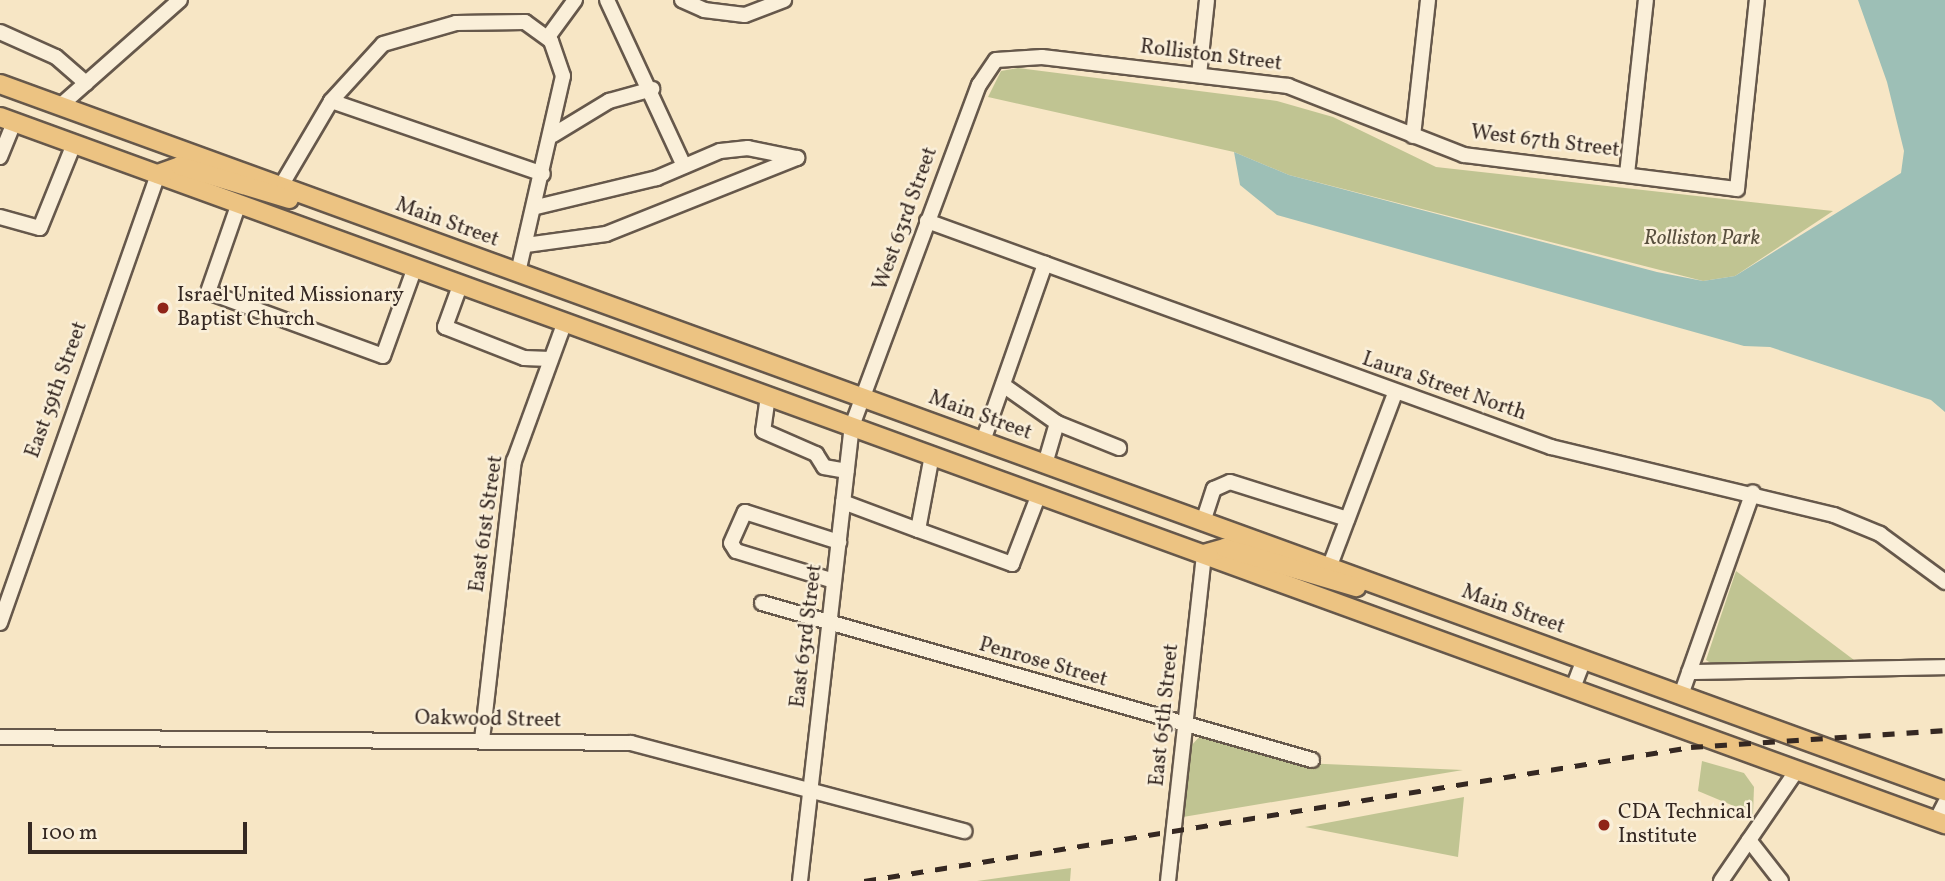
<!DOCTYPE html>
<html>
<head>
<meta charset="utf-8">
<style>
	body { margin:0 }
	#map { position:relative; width:1945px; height:881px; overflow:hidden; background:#f7e6c5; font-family:Vollkorn,serif }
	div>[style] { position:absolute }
	.green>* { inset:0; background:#c0c492 }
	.water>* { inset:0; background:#9dbfb6 }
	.roads { filter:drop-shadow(2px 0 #66584b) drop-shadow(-2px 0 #66584b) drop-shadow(0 2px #66584b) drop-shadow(0 -2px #66584b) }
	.minor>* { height:14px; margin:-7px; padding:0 7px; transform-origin:7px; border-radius:7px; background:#faefd9 }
	.major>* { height:18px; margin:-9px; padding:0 9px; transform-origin:9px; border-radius:9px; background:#ecc382 }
	.rail>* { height:4.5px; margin-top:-2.25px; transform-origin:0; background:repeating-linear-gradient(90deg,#352822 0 12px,transparent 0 24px) }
	.dots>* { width:19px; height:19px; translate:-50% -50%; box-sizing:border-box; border:4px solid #faefd9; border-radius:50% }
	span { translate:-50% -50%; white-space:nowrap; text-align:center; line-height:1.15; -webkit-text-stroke:5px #faefd9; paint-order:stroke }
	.street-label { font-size:21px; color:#352822 }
	.park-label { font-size:21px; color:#584f3e; font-style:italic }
	.poi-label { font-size:21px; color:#352822 }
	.left { translate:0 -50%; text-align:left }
	.scale { position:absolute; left:28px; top:822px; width:219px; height:32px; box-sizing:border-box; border:4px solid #352822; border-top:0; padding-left:9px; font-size:21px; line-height:24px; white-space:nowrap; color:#352822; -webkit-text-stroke:5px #faefd9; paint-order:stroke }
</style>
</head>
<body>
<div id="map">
	<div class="green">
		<i style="clip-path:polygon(1018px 68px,1277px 101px,1333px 117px,1436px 167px,1833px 211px,1735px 276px,1703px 281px,1289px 175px,1234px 152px,988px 97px,1001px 71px)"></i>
		<i style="clip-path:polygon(1736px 571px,1858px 663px,1717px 667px,1706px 660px)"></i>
		<i style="clip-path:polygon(1200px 736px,1302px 763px,1463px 770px,1183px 817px,1191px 746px)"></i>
		<i style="clip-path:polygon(1702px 761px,1744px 773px,1754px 787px,1753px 814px,1698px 791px)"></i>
		<i style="clip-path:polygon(1464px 797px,1458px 857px,1305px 827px)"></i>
		<i style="clip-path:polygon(1071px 868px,1070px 881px,977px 881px)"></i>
	</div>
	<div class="water">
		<i style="clip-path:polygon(1858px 0,1945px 0,1945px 412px,1931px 400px,1770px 347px,1744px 346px,1277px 215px,1240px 185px,1234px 152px,1289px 175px,1657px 272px,1703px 281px,1735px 276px,1901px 173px,1904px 151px,1887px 82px)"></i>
	</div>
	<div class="roads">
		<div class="minor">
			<i style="left:607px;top:0;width:183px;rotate:65.1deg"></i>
			<i style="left:682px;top:0;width:24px;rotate:24deg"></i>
			<i style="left:704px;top:10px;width:41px;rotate:7deg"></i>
			<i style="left:745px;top:15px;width:42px;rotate:-21deg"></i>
			<i style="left:0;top:32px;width:61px;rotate:24.1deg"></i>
			<i style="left:56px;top:57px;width:40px;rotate:41deg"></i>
			<i style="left:548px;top:37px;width:46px;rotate:-53.9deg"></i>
			<i style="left:1199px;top:75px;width:75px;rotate:-83.9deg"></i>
			<i style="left:331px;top:101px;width:224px;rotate:19deg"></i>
			<i style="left:60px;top:106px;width:160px;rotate:-41.5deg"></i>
			<i style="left:553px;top:135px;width:66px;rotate:-31.3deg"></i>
			<i style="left:609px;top:101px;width:45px;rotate:-15.6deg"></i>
			<i style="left:1413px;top:136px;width:137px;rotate:-83.7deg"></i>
			<i style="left:0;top:157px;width:38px;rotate:-68deg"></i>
			<i style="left:1627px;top:174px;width:175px;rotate:-83.8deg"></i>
			<i style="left:281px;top:186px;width:99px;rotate:-59.5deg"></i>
			<i style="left:331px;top:101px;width:77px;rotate:-47.6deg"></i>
			<i style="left:383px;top:44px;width:76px;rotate:-16deg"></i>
			<i style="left:456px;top:23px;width:69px;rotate:-0.8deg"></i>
			<i style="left:525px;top:22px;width:32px;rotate:36deg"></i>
			<i style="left:551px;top:41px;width:37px;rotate:71deg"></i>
			<i style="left:563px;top:76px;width:202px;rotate:102.9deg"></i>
			<i style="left:239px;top:203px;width:94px;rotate:109.2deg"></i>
			<i style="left:208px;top:292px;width:186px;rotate:20.1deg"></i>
			<i style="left:383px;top:356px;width:95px;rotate:-70.2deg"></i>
			<i style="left:0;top:217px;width:41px;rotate:15.4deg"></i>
			<i style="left:40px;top:228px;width:91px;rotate:-68deg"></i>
			<i style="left:927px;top:221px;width:664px;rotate:19.91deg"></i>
			<i style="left:1551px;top:447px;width:291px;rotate:13.5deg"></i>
			<i style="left:1834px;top:515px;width:50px;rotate:22.4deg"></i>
			<i style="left:1880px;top:534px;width:81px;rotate:36.4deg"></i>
			<i style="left:526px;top:245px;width:81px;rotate:-7.8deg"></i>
			<i style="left:606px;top:234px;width:206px;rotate:-21.7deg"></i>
			<i style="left:797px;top:158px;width:50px;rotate:-168.5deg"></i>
			<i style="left:748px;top:148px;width:28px;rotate:174deg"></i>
			<i style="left:720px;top:151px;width:69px;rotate:156.8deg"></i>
			<i style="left:657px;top:178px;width:124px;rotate:166.5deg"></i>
			<i style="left:461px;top:283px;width:47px;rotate:110deg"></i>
			<i style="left:445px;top:327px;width:85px;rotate:21.4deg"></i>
			<i style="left:524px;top:358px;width:26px;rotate:2deg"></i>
			<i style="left:1003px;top:385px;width:66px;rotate:35.1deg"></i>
			<i style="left:1057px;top:423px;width:43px;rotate:106.3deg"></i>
			<i style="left:768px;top:396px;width:35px;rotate:98deg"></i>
			<i style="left:763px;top:431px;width:58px;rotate:23.5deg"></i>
			<i style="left:816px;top:454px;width:15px;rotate:58deg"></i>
			<i style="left:824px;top:467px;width:23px;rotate:10deg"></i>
			<i style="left:1057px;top:423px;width:67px;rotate:22deg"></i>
			<i style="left:983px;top:441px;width:188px;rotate:-70.7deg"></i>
			<i style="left:932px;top:455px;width:76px;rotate:100.6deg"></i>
			<i style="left:918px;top:530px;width:100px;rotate:19.9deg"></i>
			<i style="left:1012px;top:564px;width:75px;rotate:-68.9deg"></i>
			<i style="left:843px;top:502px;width:80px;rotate:20.5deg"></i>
			<i style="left:1203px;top:522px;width:35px;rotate:-72deg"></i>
			<i style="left:1214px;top:489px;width:17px;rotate:-24deg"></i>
			<i style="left:1230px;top:482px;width:123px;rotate:17.5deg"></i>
			<i style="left:1329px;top:568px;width:187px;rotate:-69.3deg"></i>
			<i style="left:834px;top:581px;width:102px;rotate:-163deg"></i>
			<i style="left:736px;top:551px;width:9px;rotate:-122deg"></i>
			<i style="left:731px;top:543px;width:34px;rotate:-66deg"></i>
			<i style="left:745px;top:512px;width:99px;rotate:17.7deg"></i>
			<i style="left:762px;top:603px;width:572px;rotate:15.93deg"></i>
			<i style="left:0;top:623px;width:476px;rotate:-70.6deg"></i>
			<i style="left:1689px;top:672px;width:256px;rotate:-1.1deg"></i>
			<i style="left:1573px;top:688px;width:31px;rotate:-69deg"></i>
			<i style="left:1681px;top:695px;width:215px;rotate:-70.5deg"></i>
			<i style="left:0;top:737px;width:631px;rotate:0.54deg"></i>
			<i style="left:631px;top:743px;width:345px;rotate:14.8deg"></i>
			<i style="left:482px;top:740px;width:281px;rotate:-83.5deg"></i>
			<i style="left:514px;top:461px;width:148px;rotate:-69.9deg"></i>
			<i style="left:1936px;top:821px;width:20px;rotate:-63deg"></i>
			<i style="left:1749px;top:840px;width:52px;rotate:52deg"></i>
			<i style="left:800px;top:881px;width:458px;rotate:-83.5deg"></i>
			<i style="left:852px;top:426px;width:364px;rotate:-69.6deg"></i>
			<i style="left:979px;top:85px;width:30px;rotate:-56deg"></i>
			<i style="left:996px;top:60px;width:46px;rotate:-3.7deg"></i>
			<i style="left:1042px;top:57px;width:248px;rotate:6.7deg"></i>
			<i style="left:1288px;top:86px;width:189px;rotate:21.4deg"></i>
			<i style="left:1464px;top:155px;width:275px;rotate:7.1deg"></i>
			<i style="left:1737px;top:189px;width:190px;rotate:-84deg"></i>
			<i style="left:1168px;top:881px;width:329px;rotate:-83.7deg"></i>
			<i style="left:1721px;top:881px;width:135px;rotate:-55.6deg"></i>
		</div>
		<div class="major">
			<i style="left:0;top:84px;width:2070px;rotate:19.98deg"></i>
			<i style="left:0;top:117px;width:2070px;rotate:19.98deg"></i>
			<i style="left:158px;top:174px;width:23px;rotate:-20deg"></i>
			<i style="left:180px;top:166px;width:114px;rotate:16.8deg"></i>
			<i style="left:1204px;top:554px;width:22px;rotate:-16deg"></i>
			<i style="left:1225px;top:548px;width:137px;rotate:16.6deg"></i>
		</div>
	</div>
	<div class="rail">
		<i style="left:864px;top:881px;width:838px;rotate:-9.2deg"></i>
		<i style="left:1691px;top:747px;width:255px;rotate:-3.8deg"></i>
	</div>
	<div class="dots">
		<i style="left:163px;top:308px;background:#8f2418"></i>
		<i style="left:1604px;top:825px;background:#8f2418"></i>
	</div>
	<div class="street-label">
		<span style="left:1211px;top:56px;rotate:7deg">Rolliston Street</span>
		<span style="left:1545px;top:142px;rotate:7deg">West 67th Street</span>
		<span style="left:906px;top:219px;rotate:-70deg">West 63rd Street</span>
		<span style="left:447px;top:223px;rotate:20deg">Main Street</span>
		<span style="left:1444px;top:387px;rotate:19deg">Laura Street North</span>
		<span style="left:57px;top:390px;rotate:-70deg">East 59th Street</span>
		<span style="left:980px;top:416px;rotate:20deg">Main Street</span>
		<span style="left:487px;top:524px;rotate:-82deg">East 61st Street</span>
		<span style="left:1513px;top:610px;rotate:20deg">Main Street</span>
		<span style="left:807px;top:636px;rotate:-83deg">East 63rd Street</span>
		<span style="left:1043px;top:663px;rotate:16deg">Penrose Street</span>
		<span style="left:1165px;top:715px;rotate:-84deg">East 65th Street</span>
		<span style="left:488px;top:720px;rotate:1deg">Oakwood Street</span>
	</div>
	<div class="park-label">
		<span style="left:1702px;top:239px">Rolliston Park</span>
	</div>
	<div class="poi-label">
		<span class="left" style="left:177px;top:308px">Israel United Missionary<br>Baptist Church</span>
		<span class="left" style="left:1618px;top:825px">CDA Technical<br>Institute</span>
	</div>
	<div class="scale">100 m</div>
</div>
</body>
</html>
